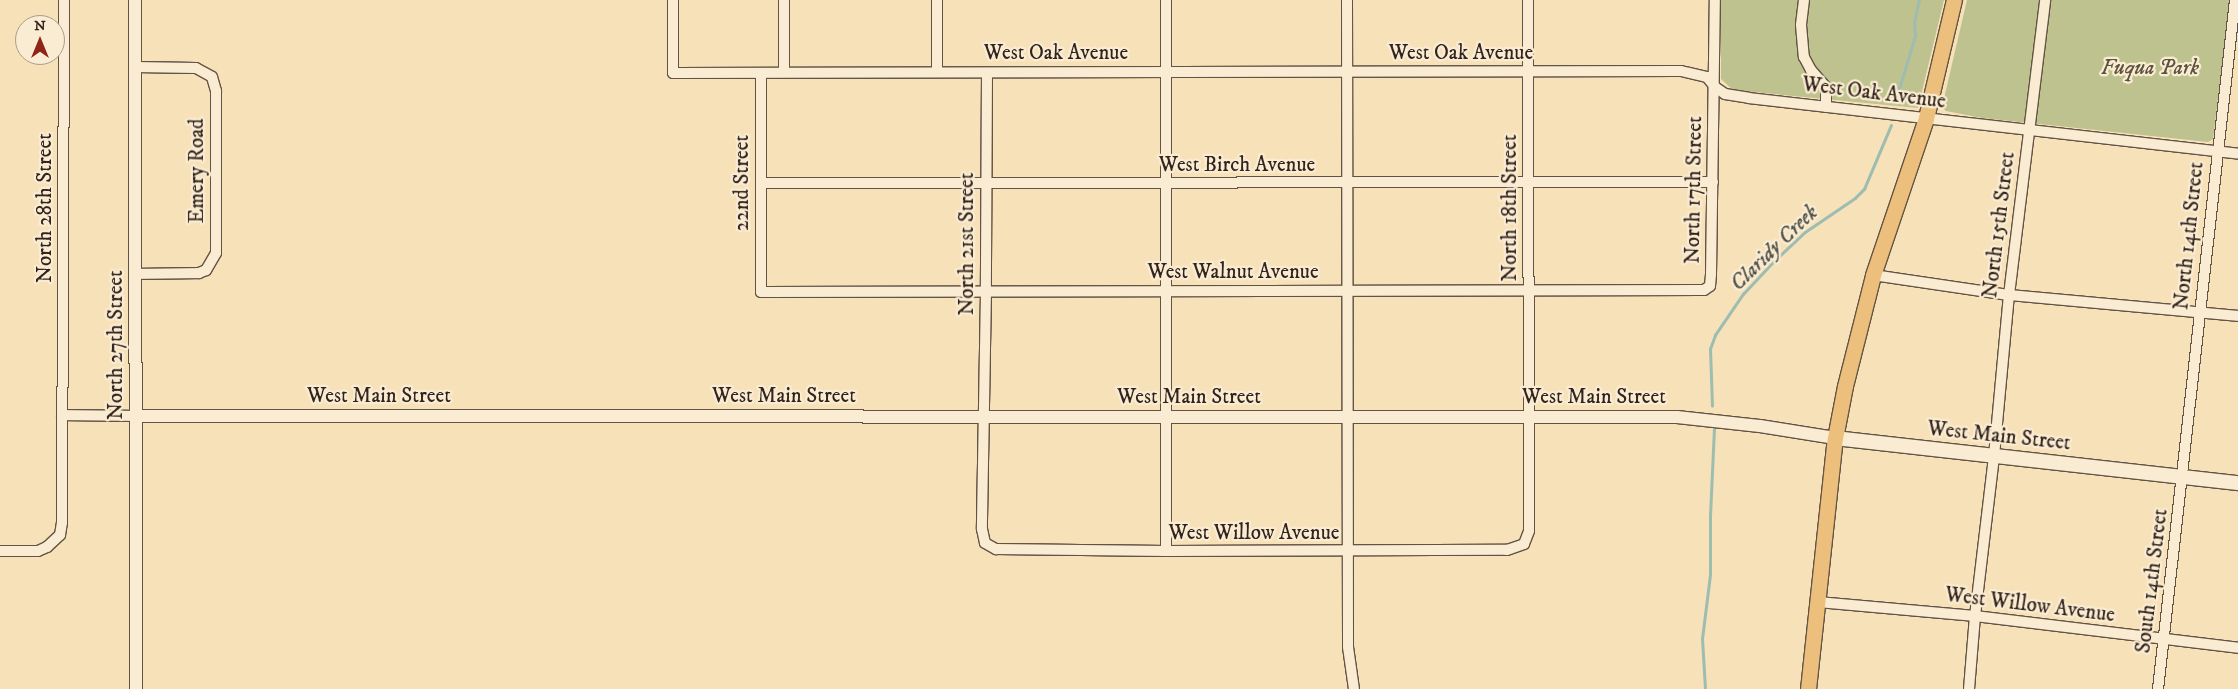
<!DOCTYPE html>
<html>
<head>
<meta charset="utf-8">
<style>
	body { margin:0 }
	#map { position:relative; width:2238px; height:689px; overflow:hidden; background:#f7e1b9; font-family:"IM FELL DW Pica",serif }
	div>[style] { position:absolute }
	.green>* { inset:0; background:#bec28e }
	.stream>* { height:2.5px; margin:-1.25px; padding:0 1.25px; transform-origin:1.25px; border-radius:1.25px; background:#9dbdb1 }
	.roads { filter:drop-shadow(1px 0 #635344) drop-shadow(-1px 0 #635344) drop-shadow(0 1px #635344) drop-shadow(0 -1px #635344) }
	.minor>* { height:10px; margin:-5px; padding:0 5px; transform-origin:5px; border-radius:5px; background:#faecd2 }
	.tertiary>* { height:12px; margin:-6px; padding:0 6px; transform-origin:6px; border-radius:6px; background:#faecd2 }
	.secondary>* { height:14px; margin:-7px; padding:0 7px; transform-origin:7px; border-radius:7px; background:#faecd2 }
	.primary>* { height:15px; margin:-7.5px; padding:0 7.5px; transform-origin:7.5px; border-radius:7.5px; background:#ecc07c }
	span { translate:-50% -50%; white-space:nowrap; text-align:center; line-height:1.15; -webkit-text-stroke:4.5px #faecd2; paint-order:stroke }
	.street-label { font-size:21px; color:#32241d }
	.park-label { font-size:21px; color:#5c533f; font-style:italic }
	.water-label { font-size:22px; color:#525249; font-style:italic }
	.north { position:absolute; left:15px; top:15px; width:50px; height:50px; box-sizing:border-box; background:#faecd2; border:1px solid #aa9c8a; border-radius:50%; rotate:0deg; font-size:14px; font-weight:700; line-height:20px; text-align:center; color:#32241d }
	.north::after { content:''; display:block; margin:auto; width:18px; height:22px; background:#8f2418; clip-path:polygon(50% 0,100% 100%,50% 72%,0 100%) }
</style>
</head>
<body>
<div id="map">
	<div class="green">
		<i style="clip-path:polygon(1721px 0,1944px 0,1918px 108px,1733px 90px,1721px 79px)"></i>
		<i style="clip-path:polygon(1967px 0,2230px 0,2213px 139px,2208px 142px,1982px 118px,1946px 111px,1942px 107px)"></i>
	</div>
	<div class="stream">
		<i style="left:1896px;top:99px;width:66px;rotate:-73.2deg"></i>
		<i style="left:1915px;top:36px;width:13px;rotate:-94deg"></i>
		<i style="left:1914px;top:23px;width:24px;rotate:-78deg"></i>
		<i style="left:1712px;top:406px;width:57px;rotate:-92deg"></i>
		<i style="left:1710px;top:349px;width:15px;rotate:-70deg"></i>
		<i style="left:1715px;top:335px;width:50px;rotate:-55.7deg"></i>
		<i style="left:1743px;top:294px;width:45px;rotate:-46.8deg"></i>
		<i style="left:1774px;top:261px;width:42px;rotate:-43.1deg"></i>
		<i style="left:1805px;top:232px;width:60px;rotate:-34.2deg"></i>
		<i style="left:1855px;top:198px;width:13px;rotate:-45deg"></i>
		<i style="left:1864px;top:189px;width:69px;rotate:-67.1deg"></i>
		<i style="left:1705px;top:689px;width:50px;rotate:-93.4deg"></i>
		<i style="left:1702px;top:639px;width:64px;rotate:-82.9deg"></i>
		<i style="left:1710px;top:575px;width:59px;rotate:-90deg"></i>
		<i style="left:1710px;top:516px;width:87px;rotate:-87.4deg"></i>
	</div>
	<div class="roads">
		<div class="minor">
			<i style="left:673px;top:0;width:73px;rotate:90deg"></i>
			<i style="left:673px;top:73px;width:1008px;rotate:-0.11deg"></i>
			<i style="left:1681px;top:71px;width:27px;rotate:13deg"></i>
			<i style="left:1707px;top:77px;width:13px;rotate:51deg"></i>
			<i style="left:1715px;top:87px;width:12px;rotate:35deg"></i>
			<i style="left:1725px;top:94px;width:24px;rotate:9deg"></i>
			<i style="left:1749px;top:98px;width:492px;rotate:6.5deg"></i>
			<i style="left:784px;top:0;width:71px;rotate:90deg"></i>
			<i style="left:937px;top:0;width:72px;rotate:90deg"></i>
			<i style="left:1347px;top:0;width:647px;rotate:89.91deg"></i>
			<i style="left:1348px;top:647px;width:42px;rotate:81.9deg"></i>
			<i style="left:1804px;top:0;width:25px;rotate:97deg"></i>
			<i style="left:1801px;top:25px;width:32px;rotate:85deg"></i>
			<i style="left:1804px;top:57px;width:15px;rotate:62deg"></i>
			<i style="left:1811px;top:70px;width:23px;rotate:49deg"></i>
			<i style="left:1826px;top:87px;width:20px;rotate:90deg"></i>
			<i style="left:135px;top:67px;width:61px;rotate:0.9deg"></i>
			<i style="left:196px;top:68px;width:18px;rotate:29deg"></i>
			<i style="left:212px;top:77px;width:15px;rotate:74deg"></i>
			<i style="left:216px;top:91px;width:162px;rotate:90deg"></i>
			<i style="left:216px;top:253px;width:20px;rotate:120deg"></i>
			<i style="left:206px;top:270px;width:8px;rotate:157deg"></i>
			<i style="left:199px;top:273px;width:64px;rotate:179.1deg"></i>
			<i style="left:761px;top:73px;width:219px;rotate:90deg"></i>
			<i style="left:761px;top:292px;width:943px;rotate:-0.12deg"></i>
			<i style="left:1704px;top:290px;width:7px;rotate:-34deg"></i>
			<i style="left:1710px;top:286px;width:12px;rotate:-85deg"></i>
			<i style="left:1711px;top:274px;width:274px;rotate:-89.2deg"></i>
			<i style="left:987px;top:73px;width:218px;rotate:90.3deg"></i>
			<i style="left:986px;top:291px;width:238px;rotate:91deg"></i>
			<i style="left:982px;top:529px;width:14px;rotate:78deg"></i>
			<i style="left:985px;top:543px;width:13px;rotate:29deg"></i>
			<i style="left:996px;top:549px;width:170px;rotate:0.7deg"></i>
			<i style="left:1166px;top:551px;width:341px;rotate:-0.2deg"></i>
			<i style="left:1507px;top:550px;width:18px;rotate:-19deg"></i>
			<i style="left:1524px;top:544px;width:14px;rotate:-69deg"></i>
			<i style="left:1529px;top:531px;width:531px;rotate:-90.11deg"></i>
			<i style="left:761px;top:183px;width:952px;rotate:-0.06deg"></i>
			<i style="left:1873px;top:275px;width:137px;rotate:8.4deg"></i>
			<i style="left:2009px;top:295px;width:230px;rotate:5.2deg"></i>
			<i style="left:62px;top:415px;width:74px;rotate:0.8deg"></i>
			<i style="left:0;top:551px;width:38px"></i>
			<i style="left:38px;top:551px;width:10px;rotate:-24deg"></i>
			<i style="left:47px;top:547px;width:18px;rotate:-43deg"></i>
			<i style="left:60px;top:535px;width:12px;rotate:-81deg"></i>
			<i style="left:62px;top:523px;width:523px;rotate:-89.78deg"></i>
			<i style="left:1166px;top:551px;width:551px;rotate:-90deg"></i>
			<i style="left:1818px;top:602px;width:158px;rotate:5.1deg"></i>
			<i style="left:1975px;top:616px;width:265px;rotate:6.9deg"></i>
			<i style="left:1969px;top:689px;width:73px;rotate:-85.3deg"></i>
			<i style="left:1975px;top:616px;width:161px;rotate:-83.2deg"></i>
			<i style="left:1994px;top:456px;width:162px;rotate:-84.7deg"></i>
			<i style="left:2009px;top:295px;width:297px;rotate:-83deg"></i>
			<i style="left:2158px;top:689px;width:693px;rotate:-83.62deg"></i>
		</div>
		<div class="tertiary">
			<i style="left:135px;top:0;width:689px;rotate:89.92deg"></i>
			<i style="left:136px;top:416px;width:1541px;rotate:0.04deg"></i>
			<i style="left:1677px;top:417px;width:83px;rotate:6.2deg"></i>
			<i style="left:1760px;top:426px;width:76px;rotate:9.1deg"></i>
		</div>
		<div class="secondary">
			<i style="left:1835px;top:438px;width:406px;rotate:6.4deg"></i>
		</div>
		<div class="primary">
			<i style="left:1808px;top:689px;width:252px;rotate:-83.9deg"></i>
			<i style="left:1835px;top:438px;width:53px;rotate:-79.1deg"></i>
			<i style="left:1845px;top:386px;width:114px;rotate:-75.8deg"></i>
			<i style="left:1873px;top:275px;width:166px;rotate:-71.3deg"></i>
			<i style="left:1926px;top:118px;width:121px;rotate:-76.7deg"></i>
		</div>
	</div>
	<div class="street-label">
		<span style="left:1056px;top:53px">West Oak Avenue</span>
		<span style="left:1461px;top:53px">West Oak Avenue</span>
		<span style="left:1874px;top:93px;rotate:7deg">West Oak Avenue</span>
		<span style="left:1237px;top:165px">West Birch Avenue</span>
		<span style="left:197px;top:171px;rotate:-90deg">Emery Road</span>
		<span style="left:742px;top:183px;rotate:-90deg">22nd Street</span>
		<span style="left:1694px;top:190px;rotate:-89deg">North 17th Street</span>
		<span style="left:45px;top:208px;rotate:-90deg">North 28th Street</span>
		<span style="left:1510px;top:208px;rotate:-90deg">North 18th Street</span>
		<span style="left:1999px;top:225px;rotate:-83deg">North 15th Street</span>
		<span style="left:2189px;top:236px;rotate:-84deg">North 14th Street</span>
		<span style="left:967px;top:244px;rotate:-90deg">North 21st Street</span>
		<span style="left:1233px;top:272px">West Walnut Avenue</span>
		<span style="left:116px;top:345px;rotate:-90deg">North 27th Street</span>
		<span style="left:379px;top:396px">West Main Street</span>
		<span style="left:784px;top:396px">West Main Street</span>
		<span style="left:1189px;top:397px">West Main Street</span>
		<span style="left:1594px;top:397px">West Main Street</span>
		<span style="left:1999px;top:436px;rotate:6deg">West Main Street</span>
		<span style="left:1254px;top:533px">West Willow Avenue</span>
		<span style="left:2152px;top:581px;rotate:-83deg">South 14th Street</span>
		<span style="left:2030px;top:605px;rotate:7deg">West Willow Avenue</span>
	</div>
	<div class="park-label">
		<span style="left:2150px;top:68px">Fuqua Park</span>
	</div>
	<div class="water-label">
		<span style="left:1774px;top:248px;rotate:-44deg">Claridy Creek</span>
	</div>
	<div class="north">N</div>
</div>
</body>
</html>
